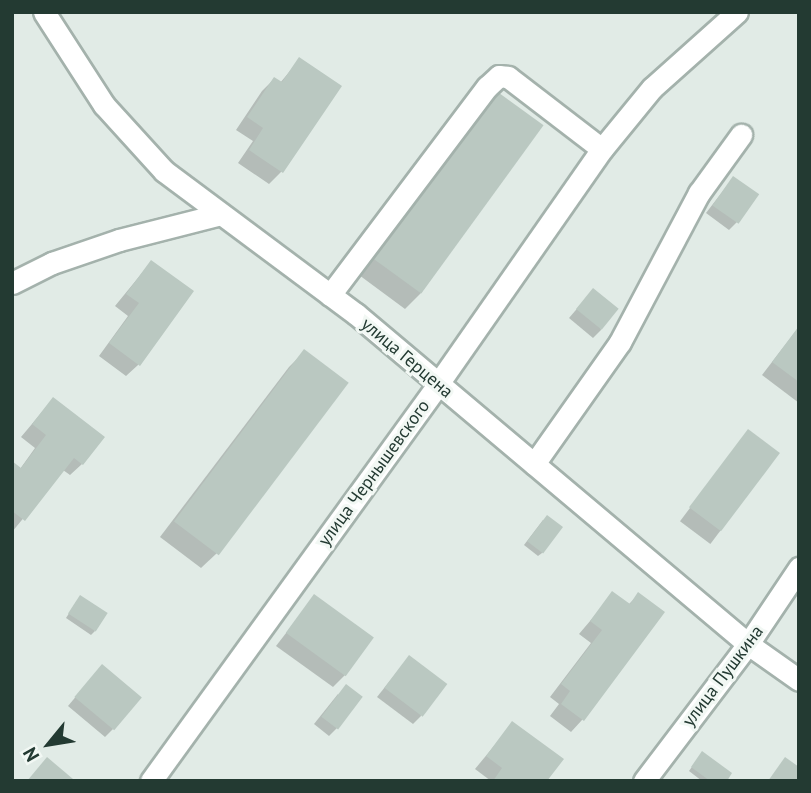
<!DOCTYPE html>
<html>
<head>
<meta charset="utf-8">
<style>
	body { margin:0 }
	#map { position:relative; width:811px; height:793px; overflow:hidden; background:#e1ebe6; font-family:"PT Sans",sans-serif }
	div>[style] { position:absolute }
	.shadow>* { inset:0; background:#0003; transform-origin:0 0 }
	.building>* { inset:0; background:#bac8c1; transform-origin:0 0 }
	.roads { filter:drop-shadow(2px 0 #a4b2ac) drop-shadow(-2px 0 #a4b2ac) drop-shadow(0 2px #a4b2ac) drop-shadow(0 -2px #a4b2ac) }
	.minor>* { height:21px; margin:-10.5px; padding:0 10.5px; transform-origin:10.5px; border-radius:10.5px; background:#fff }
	span { translate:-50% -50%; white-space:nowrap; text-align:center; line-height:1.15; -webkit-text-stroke:6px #f2f8f4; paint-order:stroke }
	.street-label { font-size:18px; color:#233a32 }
	.frame { position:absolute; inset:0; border:14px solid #233a32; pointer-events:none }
	.north { position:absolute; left:14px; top:709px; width:70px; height:70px; -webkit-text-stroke:5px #f2f8f4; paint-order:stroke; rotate:240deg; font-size:19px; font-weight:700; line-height:28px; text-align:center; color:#233a32 }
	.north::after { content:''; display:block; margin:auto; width:24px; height:32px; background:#233a32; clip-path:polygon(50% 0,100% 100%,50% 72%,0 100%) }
</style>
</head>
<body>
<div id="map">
	<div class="shadow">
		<i style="clip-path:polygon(300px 59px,340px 87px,281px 172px,269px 184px,238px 163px,253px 141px,236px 130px,262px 91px,274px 79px,280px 83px)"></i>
		<i style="clip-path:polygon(479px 107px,541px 125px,421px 293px,405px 309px,359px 275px)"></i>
		<i style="clip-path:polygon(733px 178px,737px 222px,729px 230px,706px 213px)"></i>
		<i style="clip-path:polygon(151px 262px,138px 365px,126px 376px,99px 356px,128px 316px,115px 306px)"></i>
		<i style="clip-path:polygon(593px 290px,601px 330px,593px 338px,569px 318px)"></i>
		<i style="clip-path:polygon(799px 327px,799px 403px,762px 375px)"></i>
		<i style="clip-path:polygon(305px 351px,217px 553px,201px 568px,160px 537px,289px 367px)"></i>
		<i style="clip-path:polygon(53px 399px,82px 464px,70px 475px,63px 470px,12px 532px,12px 463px,20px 469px,35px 448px,21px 437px)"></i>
		<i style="left:748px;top:431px;width:38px;height:113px;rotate:37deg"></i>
		<i style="clip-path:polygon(543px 520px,542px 553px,538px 556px,524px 545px)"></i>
		<i style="clip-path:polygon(613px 594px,628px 605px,638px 595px,582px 720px,571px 732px,550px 716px,559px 704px,550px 697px,591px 643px,579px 634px)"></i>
		<i style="clip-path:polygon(314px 597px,345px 675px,333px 687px,276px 646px)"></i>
		<i style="clip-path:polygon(77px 601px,95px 631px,91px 635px,66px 618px)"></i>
		<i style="clip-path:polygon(409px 657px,421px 716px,413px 724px,377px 697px)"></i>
		<i style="clip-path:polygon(94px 675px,113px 729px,105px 737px,68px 706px)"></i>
		<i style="clip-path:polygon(338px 694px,337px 728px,329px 736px,314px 724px)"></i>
		<i style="clip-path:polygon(513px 723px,545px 781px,491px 781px,475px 769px)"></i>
		<i style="clip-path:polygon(699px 757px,724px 781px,702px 781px,689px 771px)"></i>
	</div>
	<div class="building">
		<i style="clip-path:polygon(299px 57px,342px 86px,283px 173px,249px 150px,263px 128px,247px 117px,274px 77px,282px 82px)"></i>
		<i style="left:495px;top:90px;width:60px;height:208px;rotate:36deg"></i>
		<i style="left:733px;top:176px;width:32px;height:36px;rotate:35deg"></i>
		<i style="clip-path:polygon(151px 260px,194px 291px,140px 366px,109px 343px,139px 303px,126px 294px)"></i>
		<i style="left:593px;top:288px;width:33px;height:27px;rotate:39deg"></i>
		<i style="clip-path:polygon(799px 326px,799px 382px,772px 362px)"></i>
		<i style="left:304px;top:349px;width:56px;height:216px;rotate:37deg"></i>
		<i style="clip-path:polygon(53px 397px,105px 437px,83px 465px,74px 458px,25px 521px,12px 511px,12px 461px,21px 468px,46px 435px,32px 424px)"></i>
		<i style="left:748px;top:429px;width:40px;height:98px;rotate:37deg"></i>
		<i style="left:547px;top:515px;width:20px;height:33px;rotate:37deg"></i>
		<i style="clip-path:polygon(612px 591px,630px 604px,638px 592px,665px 612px,584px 721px,561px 704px,570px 691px,561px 684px,602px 630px,590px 621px)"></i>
		<i style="left:314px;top:594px;width:74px;height:48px;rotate:36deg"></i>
		<i style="left:80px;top:595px;width:33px;height:22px;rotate:33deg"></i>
		<i style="left:409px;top:655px;width:48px;height:41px;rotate:37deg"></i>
		<i style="left:102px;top:664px;width:52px;height:43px;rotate:40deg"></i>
		<i style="left:346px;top:684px;width:21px;height:41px;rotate:37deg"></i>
		<i style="clip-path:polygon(512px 721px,564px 759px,547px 781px,493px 781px,502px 768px,486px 756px)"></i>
		<i style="clip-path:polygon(702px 751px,732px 773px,727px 781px,710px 781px,691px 767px)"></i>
		<i style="clip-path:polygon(47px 757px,73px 779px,72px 781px,27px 781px)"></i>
		<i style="clip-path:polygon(785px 757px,799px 767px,799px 781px,768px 781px)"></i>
	</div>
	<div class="roads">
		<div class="minor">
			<i style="left:44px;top:12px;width:111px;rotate:57.2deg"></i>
			<i style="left:104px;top:105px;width:89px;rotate:47.7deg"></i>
			<i style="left:164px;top:171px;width:239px;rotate:36.7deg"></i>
			<i style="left:356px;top:314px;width:512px;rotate:40.09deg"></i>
			<i style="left:748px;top:644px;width:62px;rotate:35.2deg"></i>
			<i style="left:12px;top:283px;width:45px;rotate:-26.6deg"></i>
			<i style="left:52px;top:263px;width:71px;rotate:-18.9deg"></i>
			<i style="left:119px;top:240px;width:105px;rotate:-14.3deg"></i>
			<i style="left:330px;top:295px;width:261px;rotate:-53deg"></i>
			<i style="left:487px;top:87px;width:16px;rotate:-43deg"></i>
			<i style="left:499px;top:76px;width:9px;rotate:6deg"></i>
			<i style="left:508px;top:77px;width:118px;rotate:37.5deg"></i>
			<i style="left:534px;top:464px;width:149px;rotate:-54.8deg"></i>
			<i style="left:620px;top:342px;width:169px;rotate:-62.1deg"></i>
			<i style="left:699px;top:193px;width:72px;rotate:-54.1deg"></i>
			<i style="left:151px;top:781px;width:490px;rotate:-54.1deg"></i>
			<i style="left:438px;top:384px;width:287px;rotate:-55.1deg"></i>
			<i style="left:602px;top:149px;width:79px;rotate:-50.7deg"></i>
			<i style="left:652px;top:88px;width:114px;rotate:-41.8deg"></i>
			<i style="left:644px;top:781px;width:172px;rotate:-52.8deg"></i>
			<i style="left:748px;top:644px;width:92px;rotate:-56.1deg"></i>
		</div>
	</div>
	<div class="street-label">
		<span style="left:407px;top:358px;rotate:40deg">улица Герцена</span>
		<span style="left:374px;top:473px;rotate:-54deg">улица Чернышевского</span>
		<span style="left:723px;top:676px;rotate:-53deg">улица Пушкина</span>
	</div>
	<div class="frame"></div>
	<div class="north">N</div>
</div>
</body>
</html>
